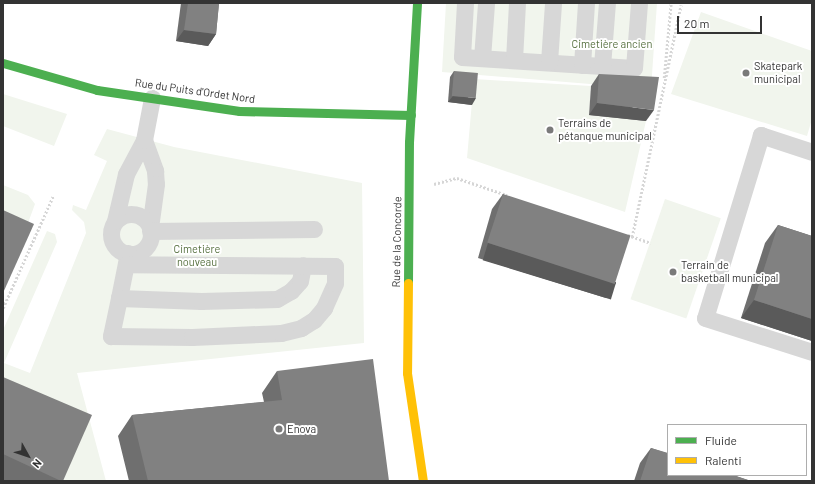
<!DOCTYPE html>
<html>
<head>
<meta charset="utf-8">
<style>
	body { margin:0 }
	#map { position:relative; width:815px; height:484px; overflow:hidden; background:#fff; font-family:Barlow,sans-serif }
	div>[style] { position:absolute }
	.green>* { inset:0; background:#f1f5ed; transform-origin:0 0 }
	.path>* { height:2.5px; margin-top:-1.25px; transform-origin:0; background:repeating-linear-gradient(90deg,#d6d6d6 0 2px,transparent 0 4px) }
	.lane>* { height:17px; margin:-8.5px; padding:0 8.5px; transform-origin:8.5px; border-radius:8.5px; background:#d7d7d7 }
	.lane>.ring { margin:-8.5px; padding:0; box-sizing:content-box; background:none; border:17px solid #d7d7d7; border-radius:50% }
	.fast>* { height:9px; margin:-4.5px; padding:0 4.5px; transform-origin:4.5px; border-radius:4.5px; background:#4caf50 }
	.slow>* { height:9px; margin:-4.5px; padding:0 4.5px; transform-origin:4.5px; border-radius:4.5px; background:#ffc107 }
	.wall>* { inset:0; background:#6f6f6f }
	.shaded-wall>* { inset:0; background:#5a5a5a; transform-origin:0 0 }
	.building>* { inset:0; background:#818181; transform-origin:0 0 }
	.dots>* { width:11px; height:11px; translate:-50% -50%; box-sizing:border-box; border:2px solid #fff; border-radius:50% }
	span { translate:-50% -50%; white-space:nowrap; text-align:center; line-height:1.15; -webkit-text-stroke:4px #fff; paint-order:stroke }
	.park-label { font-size:11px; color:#56703f }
	.poi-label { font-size:11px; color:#333 }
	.left { translate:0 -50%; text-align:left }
	.street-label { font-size:11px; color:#333 }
	.frame { position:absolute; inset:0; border:4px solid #333; pointer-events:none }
	.legend { position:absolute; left:667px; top:424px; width:140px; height:52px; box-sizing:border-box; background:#fff; border:1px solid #adadad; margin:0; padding:5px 7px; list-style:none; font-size:12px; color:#333 }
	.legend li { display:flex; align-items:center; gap:8px; height:20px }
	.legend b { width:20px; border:1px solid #adadad }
	.north { position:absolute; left:8px; top:436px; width:40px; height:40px; -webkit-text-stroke:3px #fff; paint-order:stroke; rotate:130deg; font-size:11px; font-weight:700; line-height:16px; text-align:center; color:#333 }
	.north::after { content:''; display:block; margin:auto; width:14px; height:18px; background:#333; clip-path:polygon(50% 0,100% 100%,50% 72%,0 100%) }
	.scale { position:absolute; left:677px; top:16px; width:85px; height:18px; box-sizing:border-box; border:2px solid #333; border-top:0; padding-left:5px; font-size:12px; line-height:14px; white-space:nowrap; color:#333; -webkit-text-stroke:3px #fff; paint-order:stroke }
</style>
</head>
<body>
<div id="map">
	<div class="green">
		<i style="clip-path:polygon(446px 3px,657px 3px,651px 89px,442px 72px)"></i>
		<i style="clip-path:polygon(701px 12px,812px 51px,812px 119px,807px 136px,671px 94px)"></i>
		<i style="clip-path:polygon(474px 79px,591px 86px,589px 115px,646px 121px,625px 212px,467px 158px)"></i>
		<i style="clip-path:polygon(3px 94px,67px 114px,54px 146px,3px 126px)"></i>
		<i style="clip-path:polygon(107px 129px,174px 147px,362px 183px,364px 343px,77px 373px,106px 481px,58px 481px,3px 405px,3px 330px,47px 231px,55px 234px,57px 242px,4px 363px,30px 373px,86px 233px,84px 222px,72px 210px,73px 205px,86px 210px,107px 161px,94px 155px)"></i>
		<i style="clip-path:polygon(3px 185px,28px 195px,35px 204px,28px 223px,3px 238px)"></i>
		<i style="left:665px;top:199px;width:59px;height:106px;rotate:19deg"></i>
	</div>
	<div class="path">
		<i style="left:664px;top:78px;width:75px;rotate:-84.7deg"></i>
		<i style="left:434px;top:184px;width:24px;rotate:-15deg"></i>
		<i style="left:457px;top:178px;width:53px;rotate:18.8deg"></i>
		<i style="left:628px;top:235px;width:24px;rotate:19deg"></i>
		<i style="left:632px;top:237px;width:237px;rotate:-78.1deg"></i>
		<i style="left:3px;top:308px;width:123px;rotate:-65.9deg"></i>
	</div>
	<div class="lane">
		<i style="left:465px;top:3px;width:54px;rotate:93.2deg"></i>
		<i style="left:462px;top:57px;width:172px;rotate:3.7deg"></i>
		<i style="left:634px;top:68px;width:65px;rotate:-85.6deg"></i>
		<i style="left:482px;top:58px;width:55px;rotate:-85.8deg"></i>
		<i style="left:514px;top:60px;width:57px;rotate:-87deg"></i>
		<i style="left:549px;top:62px;width:59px;rotate:-86.1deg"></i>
		<i style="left:582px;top:65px;width:62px;rotate:-86.3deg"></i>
		<i style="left:602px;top:66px;width:63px;rotate:-85.5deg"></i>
		<i style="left:144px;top:140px;width:33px;rotate:70deg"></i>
		<i style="left:155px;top:171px;width:13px;rotate:86deg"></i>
		<i style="left:156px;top:184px;width:44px;rotate:97.8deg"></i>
		<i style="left:812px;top:152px;width:54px;rotate:-161.6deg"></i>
		<i style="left:761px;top:135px;width:191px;rotate:107deg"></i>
		<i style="left:705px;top:318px;width:112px;rotate:17.6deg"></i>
		<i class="ring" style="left:111px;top:214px;width:23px;height:23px"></i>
		<i style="left:115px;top:221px;width:48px;rotate:-76.8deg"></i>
		<i style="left:126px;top:174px;width:38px;rotate:-62deg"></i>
		<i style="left:144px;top:140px;width:43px;rotate:-79.2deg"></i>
		<i style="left:150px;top:231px;width:164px;rotate:-0.7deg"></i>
		<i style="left:128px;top:253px;width:46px;rotate:101.3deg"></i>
		<i style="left:119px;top:298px;width:82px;rotate:2.1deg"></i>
		<i style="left:201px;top:301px;width:76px;rotate:-1.5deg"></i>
		<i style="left:277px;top:299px;width:16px;rotate:-30deg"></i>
		<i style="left:291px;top:291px;width:13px;rotate:-48deg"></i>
		<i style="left:300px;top:281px;width:16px;rotate:-79deg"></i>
		<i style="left:119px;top:298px;width:39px;rotate:102deg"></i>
		<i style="left:111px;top:336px;width:81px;rotate:0.7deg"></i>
		<i style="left:192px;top:337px;width:89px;rotate:-2.6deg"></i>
		<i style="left:281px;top:333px;width:21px;rotate:-14deg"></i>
		<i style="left:301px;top:328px;width:15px;rotate:-32deg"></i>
		<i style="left:314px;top:320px;width:16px;rotate:-50deg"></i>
		<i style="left:324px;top:308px;width:27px;rotate:-66deg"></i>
		<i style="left:335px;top:283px;width:17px;rotate:-90deg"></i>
		<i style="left:335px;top:266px;width:209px;rotate:-179.5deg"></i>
	</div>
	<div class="fast">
		<i style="left:3px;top:63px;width:98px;rotate:16deg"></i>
		<i style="left:97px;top:90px;width:144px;rotate:8.4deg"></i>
		<i style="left:239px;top:111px;width:172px;rotate:1.3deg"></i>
		<i style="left:408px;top:283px;width:141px;rotate:-89.6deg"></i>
		<i style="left:409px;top:142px;width:139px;rotate:-86.7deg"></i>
	</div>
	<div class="slow">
		<i style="left:408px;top:283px;width:90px;rotate:90.6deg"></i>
		<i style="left:407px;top:373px;width:109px;rotate:81.6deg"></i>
	</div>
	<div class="wall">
		<i style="clip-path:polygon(181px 3px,219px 3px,216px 34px,208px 46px,176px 41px)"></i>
		<i style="clip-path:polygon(454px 71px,472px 105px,448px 102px,450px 77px)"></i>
		<i style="clip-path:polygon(599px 74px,646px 121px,589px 115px,591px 86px)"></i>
		<i style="clip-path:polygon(503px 194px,616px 283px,606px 298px,478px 258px,492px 209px)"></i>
		<i style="clip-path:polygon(778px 225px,812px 236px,812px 341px,741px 318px,765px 243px)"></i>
		<i style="clip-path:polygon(277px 371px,389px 481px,129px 481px,118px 436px,132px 415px,264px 402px,262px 393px)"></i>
		<i style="clip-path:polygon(3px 377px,63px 481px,3px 481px)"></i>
		<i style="clip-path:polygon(651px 448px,751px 481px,634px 481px,640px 463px)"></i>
	</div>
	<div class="shaded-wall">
		<i style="clip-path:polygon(184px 30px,216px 34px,208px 46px,176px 41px)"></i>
		<i style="clip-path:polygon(453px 96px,476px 98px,472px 105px,448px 102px)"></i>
		<i style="clip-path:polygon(597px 103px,654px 110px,646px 121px,589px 115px)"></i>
		<i style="left:488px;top:243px;width:134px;height:18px;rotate:17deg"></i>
		<i style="clip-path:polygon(754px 300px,812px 319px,812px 341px,741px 318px)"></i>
	</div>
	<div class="building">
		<i style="clip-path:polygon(188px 3px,219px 3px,216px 34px,184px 30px)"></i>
		<i style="left:454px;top:71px;width:24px;height:25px;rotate:5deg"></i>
		<i style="clip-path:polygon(599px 74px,659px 77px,654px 110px,597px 103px)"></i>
		<i style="left:503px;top:194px;width:134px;height:51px;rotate:18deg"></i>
		<i style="clip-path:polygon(3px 210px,34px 224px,3px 293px)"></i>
		<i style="clip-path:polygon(778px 225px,812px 236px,812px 319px,754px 300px)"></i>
		<i style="clip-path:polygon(373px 359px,389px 481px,148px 481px,132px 415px,282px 400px,277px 371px)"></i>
		<i style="clip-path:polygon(3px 377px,92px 415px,63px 481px,61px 481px,3px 454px)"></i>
		<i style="clip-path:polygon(651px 448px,668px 453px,668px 475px,733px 475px,751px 481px,640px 481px)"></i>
	</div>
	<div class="dots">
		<i style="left:746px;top:73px;background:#7a7a7a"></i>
		<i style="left:550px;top:130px;background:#7a7a7a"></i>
		<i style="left:673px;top:272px;background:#7a7a7a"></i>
		<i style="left:279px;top:429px;background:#7a7a7a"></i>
	</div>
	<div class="park-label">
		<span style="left:612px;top:44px">Cimetière ancien</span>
		<span style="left:197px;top:256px">Cimetière<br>nouveau</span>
	</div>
	<div class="poi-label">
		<span class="left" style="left:754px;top:73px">Skatepark<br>municipal</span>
		<span class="left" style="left:558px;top:130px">Terrains de<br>pétanque municipal</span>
		<span class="left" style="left:681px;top:272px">Terrain de<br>basketball municipal</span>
		<span class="left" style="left:287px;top:429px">Enova</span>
	</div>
	<div class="street-label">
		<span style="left:195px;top:91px;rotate:8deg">Rue du Puits d'Ordet Nord</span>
		<span style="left:397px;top:242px;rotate:-89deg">Rue de la Concorde</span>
	</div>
	<div class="frame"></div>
	<ul class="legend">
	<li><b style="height:5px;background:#4caf50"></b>Fluide</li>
	<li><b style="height:5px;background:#ffc107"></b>Ralenti</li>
	</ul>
	<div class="north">N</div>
	<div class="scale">20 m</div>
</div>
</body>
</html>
